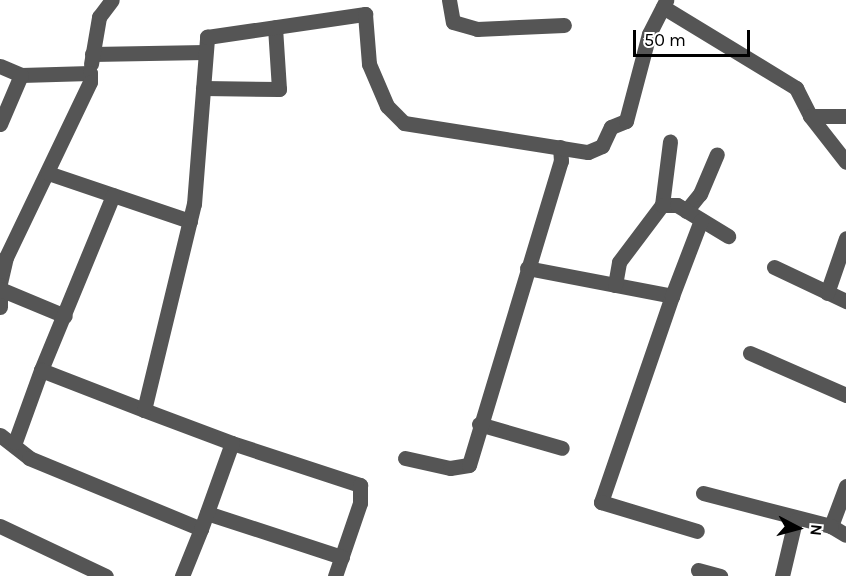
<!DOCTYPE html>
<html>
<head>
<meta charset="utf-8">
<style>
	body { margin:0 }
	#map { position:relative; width:846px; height:576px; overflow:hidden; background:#fff; font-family:Karla,sans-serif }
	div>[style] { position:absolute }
	.minor>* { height:15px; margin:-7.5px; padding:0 7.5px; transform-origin:7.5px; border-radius:7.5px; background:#555 }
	span { translate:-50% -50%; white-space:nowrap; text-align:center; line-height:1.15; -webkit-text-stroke:4.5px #fff; paint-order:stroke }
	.north { position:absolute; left:768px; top:498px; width:60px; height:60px; -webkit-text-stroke:4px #fff; paint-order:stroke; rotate:96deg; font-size:16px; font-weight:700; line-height:24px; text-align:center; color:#000 }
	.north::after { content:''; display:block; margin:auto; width:21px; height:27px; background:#000; clip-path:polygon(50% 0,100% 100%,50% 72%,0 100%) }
	.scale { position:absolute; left:633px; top:30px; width:117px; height:27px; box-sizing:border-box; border:3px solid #000; border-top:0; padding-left:8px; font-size:18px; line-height:21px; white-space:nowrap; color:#000; -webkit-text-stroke:4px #fff; paint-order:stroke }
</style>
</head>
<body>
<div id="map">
	<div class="minor">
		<i style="left:449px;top:0;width:22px;rotate:80deg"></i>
		<i style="left:453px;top:22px;width:25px;rotate:16deg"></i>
		<i style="left:477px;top:29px;width:87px;rotate:-2.6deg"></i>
		<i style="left:663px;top:7px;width:156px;rotate:31.3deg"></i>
		<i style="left:796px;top:88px;width:31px;rotate:63deg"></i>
		<i style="left:810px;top:116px;width:58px;rotate:52deg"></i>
		<i style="left:92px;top:54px;width:113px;rotate:-1deg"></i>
		<i style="left:91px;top:64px;width:48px;rotate:-80.3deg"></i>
		<i style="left:99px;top:17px;width:21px;rotate:-53deg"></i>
		<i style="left:0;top:66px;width:23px;rotate:23deg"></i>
		<i style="left:21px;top:75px;width:69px;rotate:-1.7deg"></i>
		<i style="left:90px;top:73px;width:9px;rotate:90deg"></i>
		<i style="left:90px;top:82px;width:194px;rotate:115.6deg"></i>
		<i style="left:6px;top:257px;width:28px;rotate:103deg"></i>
		<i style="left:203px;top:88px;width:76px;rotate:0.8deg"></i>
		<i style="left:279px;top:89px;width:62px;rotate:-93.7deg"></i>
		<i style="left:810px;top:116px;width:36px"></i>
		<i style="left:0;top:124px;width:53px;rotate:-66.8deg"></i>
		<i style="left:48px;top:173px;width:150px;rotate:18.7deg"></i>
		<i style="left:662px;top:205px;width:64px;rotate:-82.8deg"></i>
		<i style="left:686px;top:211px;width:22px;rotate:-51deg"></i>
		<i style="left:700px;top:194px;width:43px;rotate:-67deg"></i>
		<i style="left:774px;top:267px;width:80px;rotate:25.3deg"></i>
		<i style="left:527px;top:268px;width:148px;rotate:10.9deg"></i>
		<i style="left:672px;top:296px;width:218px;rotate:109deg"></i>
		<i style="left:601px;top:502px;width:100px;rotate:16.8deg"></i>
		<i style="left:0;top:285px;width:22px;rotate:90deg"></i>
		<i style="left:615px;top:285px;width:23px;rotate:-80deg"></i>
		<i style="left:619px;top:262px;width:71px;rotate:-53deg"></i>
		<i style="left:662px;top:205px;width:15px"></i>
		<i style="left:677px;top:205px;width:60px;rotate:31.3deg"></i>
		<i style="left:0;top:289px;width:70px;rotate:22.6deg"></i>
		<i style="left:827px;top:293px;width:58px;rotate:-70.9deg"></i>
		<i style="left:672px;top:296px;width:81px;rotate:-69.1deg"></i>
		<i style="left:750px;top:353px;width:105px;rotate:23.6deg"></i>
		<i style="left:41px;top:370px;width:189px;rotate:-67.6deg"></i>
		<i style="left:479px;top:424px;width:86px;rotate:16.1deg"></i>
		<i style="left:0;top:435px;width:37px;rotate:38deg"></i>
		<i style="left:29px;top:458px;width:186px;rotate:22.4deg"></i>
		<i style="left:201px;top:529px;width:51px;rotate:112deg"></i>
		<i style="left:15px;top:442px;width:77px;rotate:-70.1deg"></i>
		<i style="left:41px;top:370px;width:110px;rotate:21.2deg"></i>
		<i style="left:232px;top:443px;width:135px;rotate:18.2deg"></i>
		<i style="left:360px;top:485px;width:18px;rotate:90deg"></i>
		<i style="left:360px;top:503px;width:77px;rotate:108.9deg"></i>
		<i style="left:405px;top:458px;width:46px;rotate:12.5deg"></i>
		<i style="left:450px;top:468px;width:19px;rotate:-9deg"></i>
		<i style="left:469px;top:465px;width:318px;rotate:-73.2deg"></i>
		<i style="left:561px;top:161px;width:14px;rotate:-94deg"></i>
		<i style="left:846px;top:486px;width:43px;rotate:110.6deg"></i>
		<i style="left:831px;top:526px;width:17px;rotate:31deg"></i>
		<i style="left:703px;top:493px;width:132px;rotate:14.5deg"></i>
		<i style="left:207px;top:513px;width:142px;rotate:18.1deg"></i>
		<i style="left:0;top:526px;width:117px;rotate:25.3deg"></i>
		<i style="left:201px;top:529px;width:91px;rotate:-70.2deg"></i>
		<i style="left:232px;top:443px;width:94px;rotate:-159.4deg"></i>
		<i style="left:144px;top:410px;width:212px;rotate:-76.4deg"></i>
		<i style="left:194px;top:204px;width:168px;rotate:-85.5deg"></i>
		<i style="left:207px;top:37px;width:160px;rotate:-8.3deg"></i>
		<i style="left:365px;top:14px;width:50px;rotate:85.4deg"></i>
		<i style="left:369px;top:64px;width:46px;rotate:66.8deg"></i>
		<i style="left:387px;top:106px;width:24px;rotate:45deg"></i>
		<i style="left:404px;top:123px;width:186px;rotate:9deg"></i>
		<i style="left:588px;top:152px;width:15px;rotate:-23deg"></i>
		<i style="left:602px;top:146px;width:21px;rotate:-65deg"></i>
		<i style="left:611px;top:127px;width:16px;rotate:-22deg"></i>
		<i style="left:626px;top:121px;width:90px;rotate:-75.2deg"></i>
		<i style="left:649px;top:34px;width:38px;rotate:-63deg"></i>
		<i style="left:698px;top:570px;width:23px;rotate:15deg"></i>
		<i style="left:782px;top:576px;width:57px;rotate:-76.7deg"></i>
	</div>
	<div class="north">N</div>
	<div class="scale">50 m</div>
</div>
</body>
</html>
